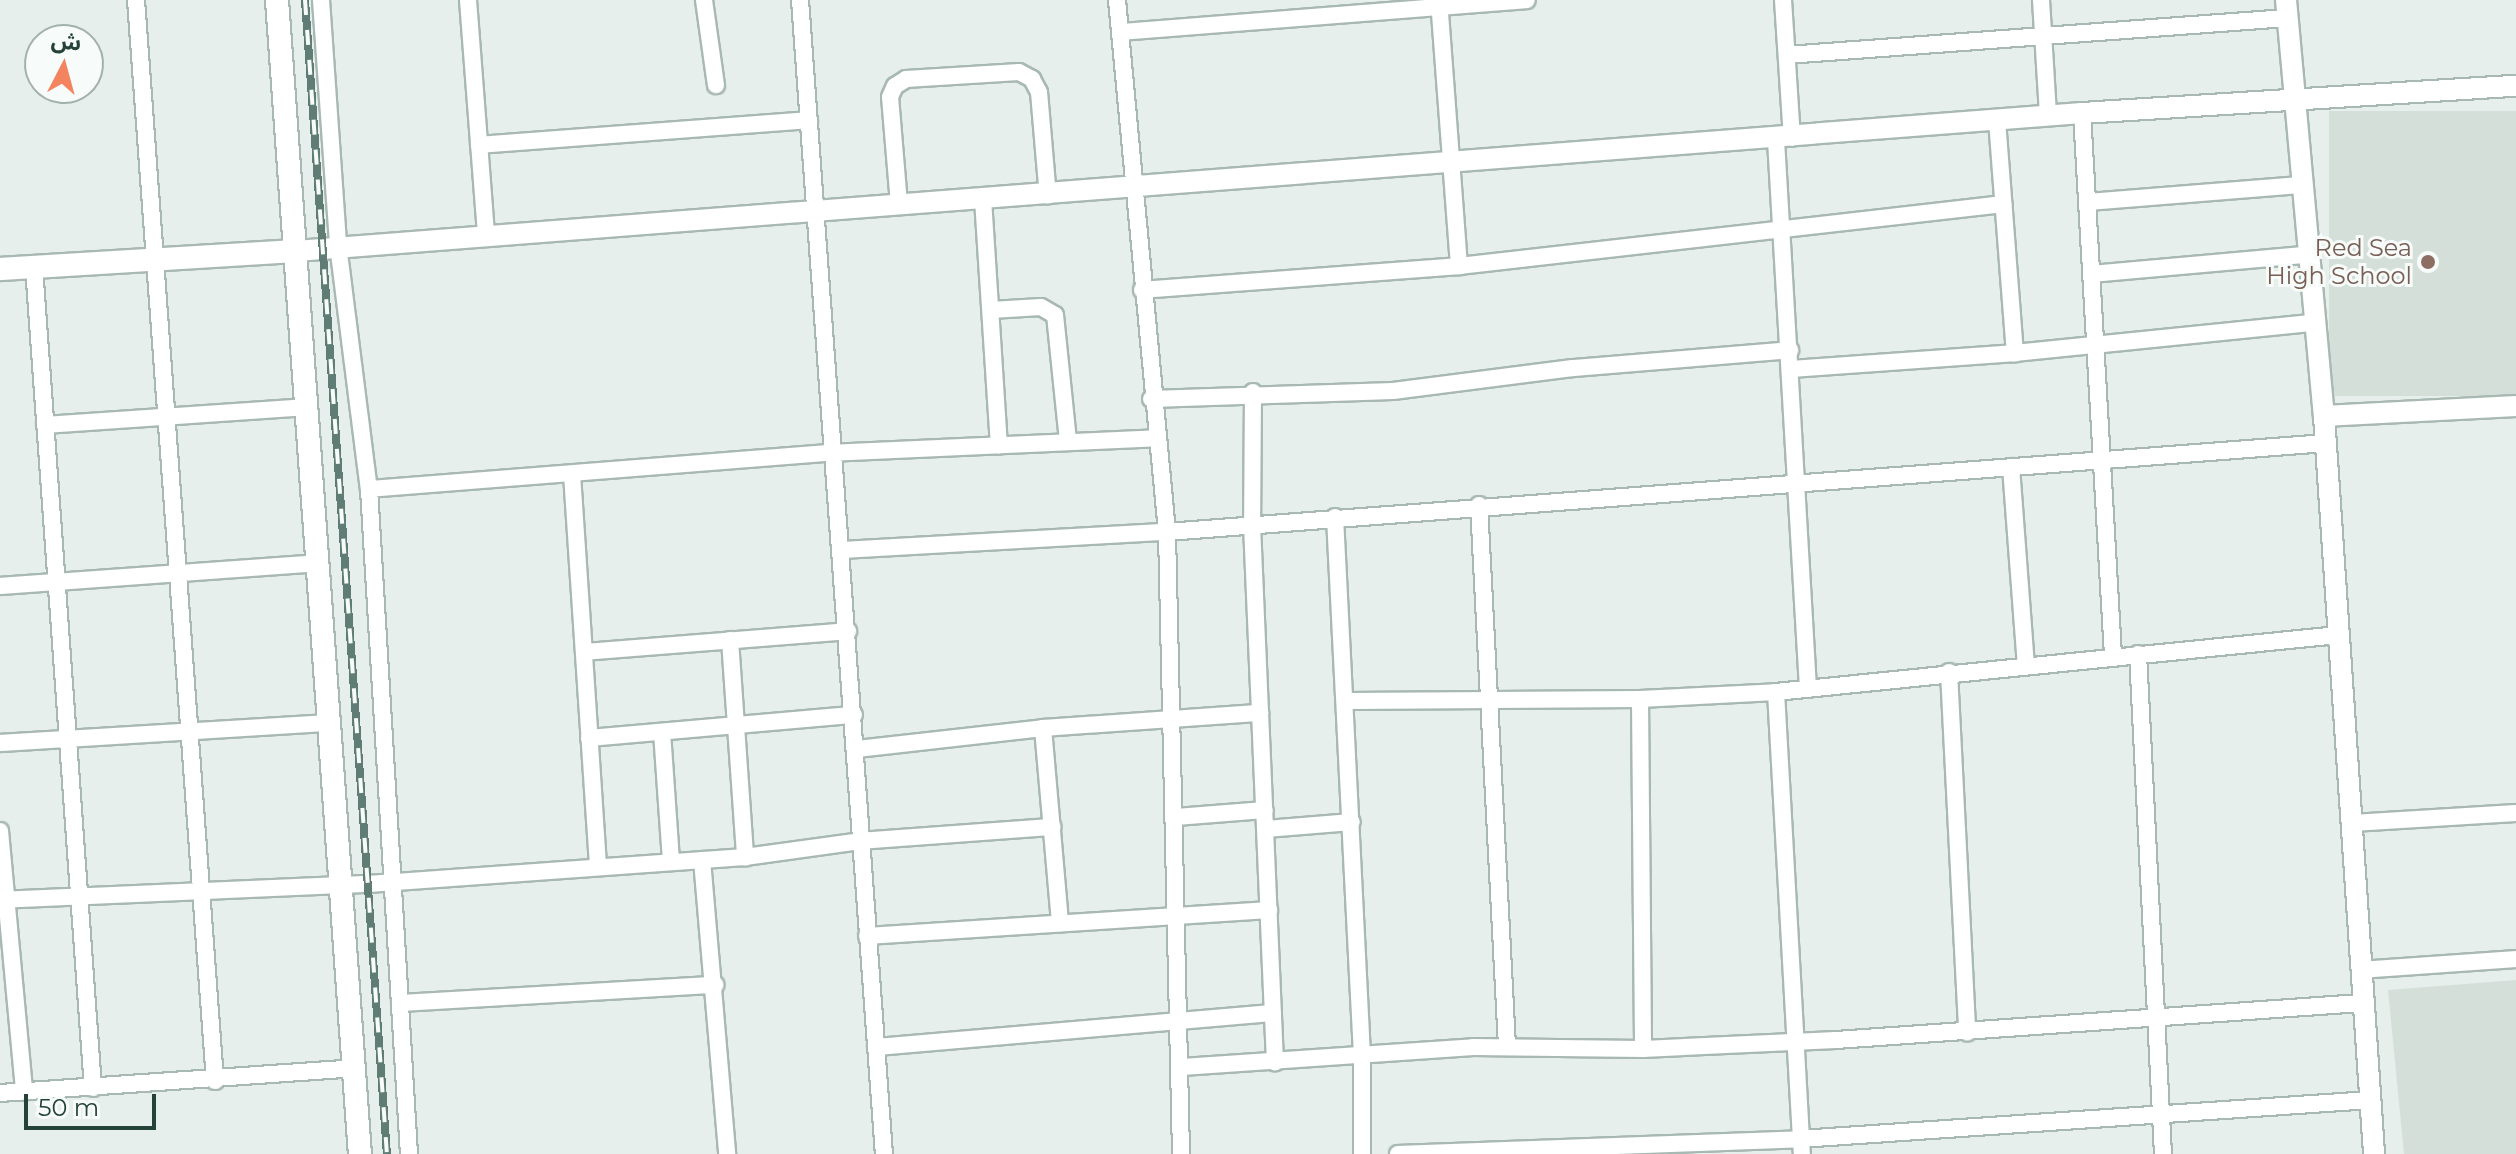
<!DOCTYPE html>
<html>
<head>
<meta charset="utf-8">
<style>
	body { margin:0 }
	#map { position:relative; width:2516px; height:1154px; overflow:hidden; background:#e6efeb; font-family:Montserrat,"Noto Sans Arabic",sans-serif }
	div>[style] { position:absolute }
	.built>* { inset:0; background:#d4dfda; transform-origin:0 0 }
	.roads { filter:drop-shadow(2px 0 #a8b8b2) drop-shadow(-2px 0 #a8b8b2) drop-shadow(0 2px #a8b8b2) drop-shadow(0 -2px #a8b8b2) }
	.minor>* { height:16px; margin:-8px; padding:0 8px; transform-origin:8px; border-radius:8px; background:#fff }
	.tertiary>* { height:20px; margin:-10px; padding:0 10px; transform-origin:10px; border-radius:10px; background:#fff }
	.secondary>* { height:22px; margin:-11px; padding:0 11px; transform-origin:11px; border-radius:11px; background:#fff }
	.rail>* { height:8px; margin-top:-4px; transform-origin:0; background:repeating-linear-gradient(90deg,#f7fbf9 0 15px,#5f7d75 0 30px); box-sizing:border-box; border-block:2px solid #5f7d75 }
	.dots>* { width:22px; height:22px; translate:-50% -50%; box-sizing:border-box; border:4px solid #f7fbf9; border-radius:50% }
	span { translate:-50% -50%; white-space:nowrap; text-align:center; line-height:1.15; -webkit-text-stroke:6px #f7fbf9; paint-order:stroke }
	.education-label { font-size:24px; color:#785e54 }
	.right { translate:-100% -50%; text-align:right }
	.north { position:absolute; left:24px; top:24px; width:80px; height:80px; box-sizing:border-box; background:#f7fbf9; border:2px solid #a3b1ad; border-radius:50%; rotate:6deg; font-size:22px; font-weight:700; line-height:32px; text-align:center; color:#24423a }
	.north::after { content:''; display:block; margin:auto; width:28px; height:36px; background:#f4845f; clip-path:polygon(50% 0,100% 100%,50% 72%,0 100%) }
	.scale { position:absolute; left:24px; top:1094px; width:132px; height:36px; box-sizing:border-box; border:4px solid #24423a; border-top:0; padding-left:10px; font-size:24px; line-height:28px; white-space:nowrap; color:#24423a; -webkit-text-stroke:6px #f7fbf9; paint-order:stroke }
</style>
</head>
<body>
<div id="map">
	<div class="built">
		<i style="left:2516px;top:111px;width:285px;height:187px;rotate:90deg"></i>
		<i style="clip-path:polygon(2516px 980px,2516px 1154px,2404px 1154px,2388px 990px)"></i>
	</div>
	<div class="roads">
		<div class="minor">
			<i style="left:136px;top:0;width:1084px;rotate:85.82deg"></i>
			<i style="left:321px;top:0;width:246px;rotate:86deg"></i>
			<i style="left:338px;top:245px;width:246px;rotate:82.8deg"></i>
			<i style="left:369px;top:489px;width:666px;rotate:86.56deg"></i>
			<i style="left:468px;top:0;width:234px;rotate:85.6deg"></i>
			<i style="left:704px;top:0;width:86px;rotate:82deg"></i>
			<i style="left:800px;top:0;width:1157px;rotate:85.84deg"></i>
			<i style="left:1117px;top:0;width:534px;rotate:84.63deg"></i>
			<i style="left:1167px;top:532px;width:622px;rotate:88.71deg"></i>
			<i style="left:1439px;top:0;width:267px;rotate:85.7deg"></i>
			<i style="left:1783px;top:0;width:138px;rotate:86.3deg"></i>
			<i style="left:2041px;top:0;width:116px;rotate:86.5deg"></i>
			<i style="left:1121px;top:32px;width:407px;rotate:-4.5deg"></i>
			<i style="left:1787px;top:55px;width:501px;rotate:-4.23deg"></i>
			<i style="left:2082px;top:113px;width:544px;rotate:86.73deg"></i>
			<i style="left:1997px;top:120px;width:234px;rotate:85.6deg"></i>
			<i style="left:1776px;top:140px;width:550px;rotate:86.66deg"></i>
			<i style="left:479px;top:145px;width:331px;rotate:-4.3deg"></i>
			<i style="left:983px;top:199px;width:247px;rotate:86.3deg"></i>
			<i style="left:2088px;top:202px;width:213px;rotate:-4.6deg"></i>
			<i style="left:899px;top:204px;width:107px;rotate:-94.8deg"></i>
			<i style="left:890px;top:97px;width:12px;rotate:-66deg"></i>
			<i style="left:895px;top:86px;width:13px;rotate:-32deg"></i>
			<i style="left:906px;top:79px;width:113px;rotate:-3.5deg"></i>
			<i style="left:1019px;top:72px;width:15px;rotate:28deg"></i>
			<i style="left:1032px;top:79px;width:15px;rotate:62deg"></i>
			<i style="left:1039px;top:92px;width:104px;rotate:85.1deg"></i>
			<i style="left:34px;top:267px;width:823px;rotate:85.89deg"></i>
			<i style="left:2091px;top:274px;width:216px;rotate:-5.1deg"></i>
			<i style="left:1142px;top:290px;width:318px;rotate:-4.3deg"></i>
			<i style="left:1459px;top:266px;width:548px;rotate:-6.5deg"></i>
			<i style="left:991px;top:310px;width:50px;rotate:-3.4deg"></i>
			<i style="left:1041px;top:307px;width:16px;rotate:30deg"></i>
			<i style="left:1055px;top:315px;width:127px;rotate:84.1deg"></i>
			<i style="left:1792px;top:369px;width:224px;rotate:-4.1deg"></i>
			<i style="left:2015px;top:353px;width:299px;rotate:-5.8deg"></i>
			<i style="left:1253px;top:392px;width:133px;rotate:90.4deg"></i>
			<i style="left:1252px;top:525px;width:538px;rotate:87.55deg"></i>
			<i style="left:1151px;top:399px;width:242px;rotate:-1.9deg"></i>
			<i style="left:1393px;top:391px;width:181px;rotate:-7.3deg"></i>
			<i style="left:1573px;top:368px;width:218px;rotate:-4.7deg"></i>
			<i style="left:45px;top:425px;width:263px;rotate:-3.9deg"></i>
			<i style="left:2011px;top:467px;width:199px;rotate:85.7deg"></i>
			<i style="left:572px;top:474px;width:394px;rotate:86.2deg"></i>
			<i style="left:369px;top:489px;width:462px;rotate:-4.5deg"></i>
			<i style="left:830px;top:453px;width:325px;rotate:-2.6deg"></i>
			<i style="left:1479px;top:505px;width:542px;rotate:87.04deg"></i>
			<i style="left:1335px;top:517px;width:539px;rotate:87.13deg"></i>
			<i style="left:1362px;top:1055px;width:99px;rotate:90deg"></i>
			<i style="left:841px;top:550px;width:326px;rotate:-3.2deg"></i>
			<i style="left:1167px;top:532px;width:1162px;rotate:-4.39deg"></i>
			<i style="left:0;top:586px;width:320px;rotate:-4.1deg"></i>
			<i style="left:730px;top:640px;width:218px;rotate:86deg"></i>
			<i style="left:584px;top:652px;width:265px;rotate:-4.5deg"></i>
			<i style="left:2138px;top:654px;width:501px;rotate:87.14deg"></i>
			<i style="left:1949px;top:672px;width:361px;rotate:87.1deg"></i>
			<i style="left:1776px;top:692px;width:463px;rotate:86.8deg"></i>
			<i style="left:1640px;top:699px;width:350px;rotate:89.5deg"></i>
			<i style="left:1347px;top:701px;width:293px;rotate:-0.4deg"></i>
			<i style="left:1640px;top:699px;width:136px;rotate:-2.9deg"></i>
			<i style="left:1776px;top:692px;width:565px;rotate:-5.79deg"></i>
			<i style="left:1043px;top:728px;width:196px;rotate:85deg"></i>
			<i style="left:662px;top:732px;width:130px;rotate:86deg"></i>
			<i style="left:589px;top:738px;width:266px;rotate:-5deg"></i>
			<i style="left:0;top:743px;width:330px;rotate:-3.5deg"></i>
			<i style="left:857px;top:749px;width:187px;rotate:-6.4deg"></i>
			<i style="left:1043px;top:728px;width:218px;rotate:-4deg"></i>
			<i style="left:1176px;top:817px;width:89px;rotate:-4.5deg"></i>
			<i style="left:2352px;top:823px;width:164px;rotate:-3.5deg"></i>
			<i style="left:1266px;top:829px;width:86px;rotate:-4.7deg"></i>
			<i style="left:0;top:831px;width:262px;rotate:84.7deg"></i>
			<i style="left:702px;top:860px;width:295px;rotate:85.1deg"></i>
			<i style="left:0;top:900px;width:368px;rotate:-2.5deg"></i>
			<i style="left:368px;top:884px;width:378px;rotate:-4.1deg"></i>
			<i style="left:745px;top:857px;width:116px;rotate:-7.9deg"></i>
			<i style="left:860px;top:841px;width:193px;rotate:-4.2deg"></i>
			<i style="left:867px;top:936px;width:403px;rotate:-3.7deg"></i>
			<i style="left:2360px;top:970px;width:156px;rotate:-4deg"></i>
			<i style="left:400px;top:1003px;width:316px;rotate:-3.3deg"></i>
			<i style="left:876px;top:1047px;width:398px;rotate:-4.9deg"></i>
			<i style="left:1182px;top:1067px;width:292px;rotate:-3.9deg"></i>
			<i style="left:1473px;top:1047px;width:170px;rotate:0.7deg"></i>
			<i style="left:1643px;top:1049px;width:193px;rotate:-2.7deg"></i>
			<i style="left:1836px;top:1040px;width:526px;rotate:-4.03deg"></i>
			<i style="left:0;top:1093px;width:355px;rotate:-4deg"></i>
			<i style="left:1398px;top:1154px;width:402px;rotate:-2.1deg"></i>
			<i style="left:1800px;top:1139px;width:571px;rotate:-3.91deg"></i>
		</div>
		<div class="tertiary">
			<i style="left:2286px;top:0;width:418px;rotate:84.8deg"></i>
			<i style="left:2324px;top:416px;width:740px;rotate:86.12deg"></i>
			<i style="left:296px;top:251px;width:1791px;rotate:-4.42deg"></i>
			<i style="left:2082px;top:113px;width:435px;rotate:-3.6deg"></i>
			<i style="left:2324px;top:416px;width:192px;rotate:-3deg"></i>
		</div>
		<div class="secondary">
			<i style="left:277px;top:0;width:1157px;rotate:85.89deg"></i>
			<i style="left:0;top:269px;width:297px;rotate:-3.5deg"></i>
		</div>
	</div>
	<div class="rail">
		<i style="left:305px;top:0;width:1157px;rotate:85.94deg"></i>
	</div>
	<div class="dots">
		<i style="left:2428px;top:262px;background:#8d6e63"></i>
	</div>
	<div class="education-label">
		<span class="right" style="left:2412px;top:262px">Red Sea<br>High School</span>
	</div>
	<div class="north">ش</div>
	<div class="scale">50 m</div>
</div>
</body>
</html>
